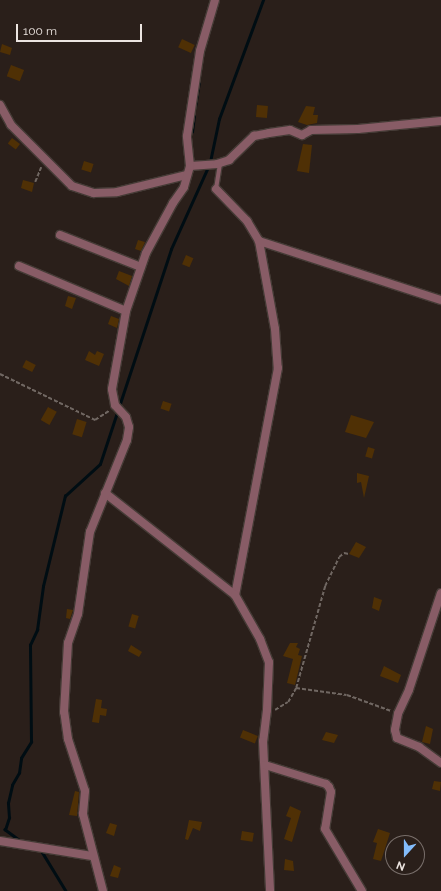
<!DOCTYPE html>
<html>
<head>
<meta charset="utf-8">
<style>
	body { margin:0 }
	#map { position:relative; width:441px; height:891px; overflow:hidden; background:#2a1f1a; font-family:Raleway,sans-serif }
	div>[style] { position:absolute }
	.stream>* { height:2.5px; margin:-1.25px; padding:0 1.25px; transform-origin:1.25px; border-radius:1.25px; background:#000d13 }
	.building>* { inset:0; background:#4f3005; transform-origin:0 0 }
	.path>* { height:1.5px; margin-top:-0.75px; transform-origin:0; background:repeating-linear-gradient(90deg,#706762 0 4px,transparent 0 6px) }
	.roads { filter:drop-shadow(1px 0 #453b36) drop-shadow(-1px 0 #453b36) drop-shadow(0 1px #453b36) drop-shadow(0 -1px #453b36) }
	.lane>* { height:4px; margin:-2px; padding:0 2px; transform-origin:2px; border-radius:2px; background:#885c66 }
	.street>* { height:8px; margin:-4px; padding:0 4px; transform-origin:4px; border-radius:4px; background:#885c66 }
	span { translate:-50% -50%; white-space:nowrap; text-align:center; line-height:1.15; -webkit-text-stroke:3px #2a1f1a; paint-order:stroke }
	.north { position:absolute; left:385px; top:835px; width:40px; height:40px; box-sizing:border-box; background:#2a1f1a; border:1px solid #786e6a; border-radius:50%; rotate:201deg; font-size:11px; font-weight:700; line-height:16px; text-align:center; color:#ece5e1 }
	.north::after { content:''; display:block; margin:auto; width:14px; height:18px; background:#83bcfb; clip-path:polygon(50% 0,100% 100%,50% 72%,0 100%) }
	.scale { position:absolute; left:16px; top:24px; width:126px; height:18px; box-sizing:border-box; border:2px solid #ece5e1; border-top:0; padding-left:5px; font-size:12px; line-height:14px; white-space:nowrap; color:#ece5e1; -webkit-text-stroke:3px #2a1f1a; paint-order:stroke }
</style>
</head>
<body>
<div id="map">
	<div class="stream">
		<i style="left:195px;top:107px;width:24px;rotate:-81deg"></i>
		<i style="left:192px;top:132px;width:16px;rotate:-83deg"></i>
		<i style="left:210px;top:162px;width:44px;rotate:-78.2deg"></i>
		<i style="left:219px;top:119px;width:127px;rotate:-69.7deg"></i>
		<i style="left:20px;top:841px;width:19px;rotate:-144deg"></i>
		<i style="left:5px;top:830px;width:13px;rotate:-72deg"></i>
		<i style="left:9px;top:818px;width:15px;rotate:-94deg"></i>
		<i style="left:8px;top:803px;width:18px;rotate:-77deg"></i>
		<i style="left:12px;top:785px;width:14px;rotate:-60deg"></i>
		<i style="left:19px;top:773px;width:15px;rotate:-82deg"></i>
		<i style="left:21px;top:758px;width:19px;rotate:-58deg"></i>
		<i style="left:31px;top:742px;width:97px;rotate:-90.6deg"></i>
		<i style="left:30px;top:645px;width:17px;rotate:-65deg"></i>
		<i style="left:37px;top:630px;width:44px;rotate:-82.2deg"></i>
		<i style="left:43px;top:586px;width:93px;rotate:-76.3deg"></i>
		<i style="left:65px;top:496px;width:47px;rotate:-42.4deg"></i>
		<i style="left:100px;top:464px;width:226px;rotate:-71.7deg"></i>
		<i style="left:171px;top:249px;width:90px;rotate:-65.7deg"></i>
		<i style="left:41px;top:850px;width:48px;rotate:58.6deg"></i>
	</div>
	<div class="building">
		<i style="left:182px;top:39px;width:14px;height:9px;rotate:25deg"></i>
		<i style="clip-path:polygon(2px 44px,12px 48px,10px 55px,0 52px)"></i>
		<i style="left:11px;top:65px;width:14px;height:12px;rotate:21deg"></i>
		<i style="left:257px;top:105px;width:11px;height:12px;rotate:5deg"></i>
		<i style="clip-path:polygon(306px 106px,315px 107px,313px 115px,318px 115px,317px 123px,307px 125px,298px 122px)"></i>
		<i style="left:12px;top:138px;width:10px;height:7px;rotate:37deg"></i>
		<i style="clip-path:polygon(303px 144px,312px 145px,309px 173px,297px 171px)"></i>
		<i style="left:84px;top:161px;width:10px;height:9px;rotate:17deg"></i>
		<i style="clip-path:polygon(23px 180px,34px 183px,32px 192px,21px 188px)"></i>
		<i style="clip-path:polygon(138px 240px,145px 242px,141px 251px,135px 249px)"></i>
		<i style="left:186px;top:255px;width:8px;height:10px;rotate:23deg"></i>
		<i style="clip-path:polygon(119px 271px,132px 276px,129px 286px,116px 279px)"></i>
		<i style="clip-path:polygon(68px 296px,76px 298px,72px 309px,65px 306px)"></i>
		<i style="clip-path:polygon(111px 316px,119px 319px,117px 328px,108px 324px)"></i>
		<i style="clip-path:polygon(89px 351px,95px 355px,97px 351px,104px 354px,99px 366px,85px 360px)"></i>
		<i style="left:26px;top:360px;width:11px;height:8px;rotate:27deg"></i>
		<i style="left:163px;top:401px;width:9px;height:8px;rotate:18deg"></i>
		<i style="left:48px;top:407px;width:10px;height:15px;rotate:29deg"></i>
		<i style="clip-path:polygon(351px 415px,374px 422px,366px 438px,345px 432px)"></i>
		<i style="left:77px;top:419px;width:10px;height:16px;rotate:17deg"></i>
		<i style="left:368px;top:447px;width:7px;height:10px;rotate:16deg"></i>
		<i style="clip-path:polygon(357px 473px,369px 476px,364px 498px,361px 482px,357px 483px)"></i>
		<i style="clip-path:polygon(356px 542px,366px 547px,359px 558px,349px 554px)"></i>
		<i style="clip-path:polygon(374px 597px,382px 600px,379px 611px,372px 608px)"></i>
		<i style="clip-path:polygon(67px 609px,73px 610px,70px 619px,66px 618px)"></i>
		<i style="left:132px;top:614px;width:7px;height:13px;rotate:16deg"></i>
		<i style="clip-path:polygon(290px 643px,298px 643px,296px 647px,300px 649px,298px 655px,302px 656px,295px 685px,287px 683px,293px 659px,283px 656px)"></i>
		<i style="clip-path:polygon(131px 645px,142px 652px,139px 657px,128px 651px)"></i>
		<i style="clip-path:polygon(384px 666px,401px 675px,398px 683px,380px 676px)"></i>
		<i style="clip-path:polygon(96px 699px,102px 700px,101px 708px,107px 709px,106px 716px,100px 715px,99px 723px,92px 722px)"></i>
		<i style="clip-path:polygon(426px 726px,433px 729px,430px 744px,422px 742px)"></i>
		<i style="left:243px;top:730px;width:16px;height:8px;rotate:22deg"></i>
		<i style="clip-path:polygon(326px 732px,338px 735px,334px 743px,322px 740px)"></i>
		<i style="clip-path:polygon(434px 781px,441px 782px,440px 791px,432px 789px)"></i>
		<i style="clip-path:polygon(75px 791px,79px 792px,77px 816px,69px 815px)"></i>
		<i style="clip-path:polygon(290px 806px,301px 811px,292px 842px,284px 839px,291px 818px,286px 816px)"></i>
		<i style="clip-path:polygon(189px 820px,202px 822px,200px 831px,193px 828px,188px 840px,185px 839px)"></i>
		<i style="clip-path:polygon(110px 823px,117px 825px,114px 836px,106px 833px)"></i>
		<i style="clip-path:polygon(378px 829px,390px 833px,381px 861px,373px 859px,377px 843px,373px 842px)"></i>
		<i style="left:242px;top:831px;width:12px;height:9px;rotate:9deg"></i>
		<i style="clip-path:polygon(285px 859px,293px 861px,294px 871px,284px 870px)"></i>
		<i style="clip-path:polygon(114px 865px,121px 868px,118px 878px,110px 876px)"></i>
	</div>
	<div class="path">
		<i style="left:35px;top:182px;width:16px;rotate:-68deg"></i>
		<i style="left:0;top:374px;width:106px;rotate:25.8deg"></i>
		<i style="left:95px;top:420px;width:17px;rotate:-33deg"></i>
		<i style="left:296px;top:688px;width:51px;rotate:7.8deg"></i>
		<i style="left:347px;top:695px;width:47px;rotate:20deg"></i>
		<i style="left:275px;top:710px;width:15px;rotate:-32deg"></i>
		<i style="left:288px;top:702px;width:16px;rotate:-60deg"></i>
		<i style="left:296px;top:688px;width:106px;rotate:-74.1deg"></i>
		<i style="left:325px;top:586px;width:32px;rotate:-64deg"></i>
		<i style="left:339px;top:557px;width:6px;rotate:-39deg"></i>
		<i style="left:344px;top:553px;width:5px;rotate:11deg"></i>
	</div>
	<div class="roads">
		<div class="lane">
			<i style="left:216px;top:189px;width:24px;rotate:-81deg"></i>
		</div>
		<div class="street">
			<i style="left:0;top:105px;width:23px;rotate:61deg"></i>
			<i style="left:11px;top:125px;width:86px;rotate:45deg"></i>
			<i style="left:72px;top:186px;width:23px;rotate:18deg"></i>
			<i style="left:94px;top:193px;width:23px;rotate:-2deg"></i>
			<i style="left:117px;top:192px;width:72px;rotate:-13.7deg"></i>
			<i style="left:190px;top:166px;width:27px;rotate:-4deg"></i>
			<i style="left:217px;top:164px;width:13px;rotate:-18deg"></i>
			<i style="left:229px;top:160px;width:35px;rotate:-44deg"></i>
			<i style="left:254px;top:136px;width:15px;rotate:-11deg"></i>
			<i style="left:269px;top:133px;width:21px;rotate:-8deg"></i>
			<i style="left:290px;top:130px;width:13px;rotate:23deg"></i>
			<i style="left:302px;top:135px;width:10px;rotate:-29deg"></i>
			<i style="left:311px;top:130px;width:47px;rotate:-1.2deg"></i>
			<i style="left:358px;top:129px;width:83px;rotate:-5.5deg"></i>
			<i style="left:216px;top:189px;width:45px;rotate:45.9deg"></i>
			<i style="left:247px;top:221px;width:23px;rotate:59deg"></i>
			<i style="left:259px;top:241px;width:89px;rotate:79.7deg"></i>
			<i style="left:275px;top:329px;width:39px;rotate:86deg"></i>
			<i style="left:278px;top:368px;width:231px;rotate:100.7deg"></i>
			<i style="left:60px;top:235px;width:87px;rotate:21.6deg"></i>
			<i style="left:259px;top:241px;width:191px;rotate:18deg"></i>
			<i style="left:19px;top:266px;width:116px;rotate:22.8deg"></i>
			<i style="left:105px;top:493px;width:165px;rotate:38.1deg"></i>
			<i style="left:235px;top:595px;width:51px;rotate:60.4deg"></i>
			<i style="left:260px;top:639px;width:25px;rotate:69deg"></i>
			<i style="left:269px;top:662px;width:48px;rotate:92.4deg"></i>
			<i style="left:267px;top:710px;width:31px;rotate:97deg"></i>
			<i style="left:263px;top:741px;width:150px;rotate:87.3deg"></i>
			<i style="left:441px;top:593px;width:102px;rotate:108.3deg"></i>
			<i style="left:409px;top:690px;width:26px;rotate:115deg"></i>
			<i style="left:398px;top:714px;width:16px;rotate:101deg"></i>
			<i style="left:395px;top:730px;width:8px;rotate:76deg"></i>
			<i style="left:397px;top:738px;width:24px;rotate:22deg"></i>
			<i style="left:419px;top:747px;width:27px;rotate:36deg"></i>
			<i style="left:265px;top:765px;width:64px;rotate:17.3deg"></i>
			<i style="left:326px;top:784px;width:4px;rotate:45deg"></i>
			<i style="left:329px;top:787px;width:5px;rotate:68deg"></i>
			<i style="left:331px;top:792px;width:37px;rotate:99deg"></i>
			<i style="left:325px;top:829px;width:72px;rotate:59.2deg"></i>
			<i style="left:0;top:841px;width:93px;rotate:9.3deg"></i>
			<i style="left:103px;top:891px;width:80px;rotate:-104.6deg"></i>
			<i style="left:83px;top:814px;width:23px;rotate:-85deg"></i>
			<i style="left:85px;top:791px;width:55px;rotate:-108.1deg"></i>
			<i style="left:68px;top:739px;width:27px;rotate:-98deg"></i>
			<i style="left:64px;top:712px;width:69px;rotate:-86.7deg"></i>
			<i style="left:68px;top:643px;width:31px;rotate:-71deg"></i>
			<i style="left:78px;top:614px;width:83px;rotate:-81.7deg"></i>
			<i style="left:90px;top:532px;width:99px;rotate:-68.1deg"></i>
			<i style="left:127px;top:440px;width:13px;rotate:-81deg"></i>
			<i style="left:129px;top:427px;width:10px;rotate:-107deg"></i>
			<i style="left:126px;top:417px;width:16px;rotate:-133deg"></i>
			<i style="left:115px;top:405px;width:16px;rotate:-101deg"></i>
			<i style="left:112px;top:389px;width:79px;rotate:-79.8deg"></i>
			<i style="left:126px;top:311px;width:61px;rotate:-71deg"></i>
			<i style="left:146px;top:253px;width:57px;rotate:-61.6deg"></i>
			<i style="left:173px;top:203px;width:19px;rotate:-55deg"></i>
			<i style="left:184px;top:187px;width:22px;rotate:-74deg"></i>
			<i style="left:190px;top:166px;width:30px;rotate:-96deg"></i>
			<i style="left:187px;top:136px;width:86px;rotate:-81.3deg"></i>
			<i style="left:200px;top:51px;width:53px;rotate:-73.6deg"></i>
		</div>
	</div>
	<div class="north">N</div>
	<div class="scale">100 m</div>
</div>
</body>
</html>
